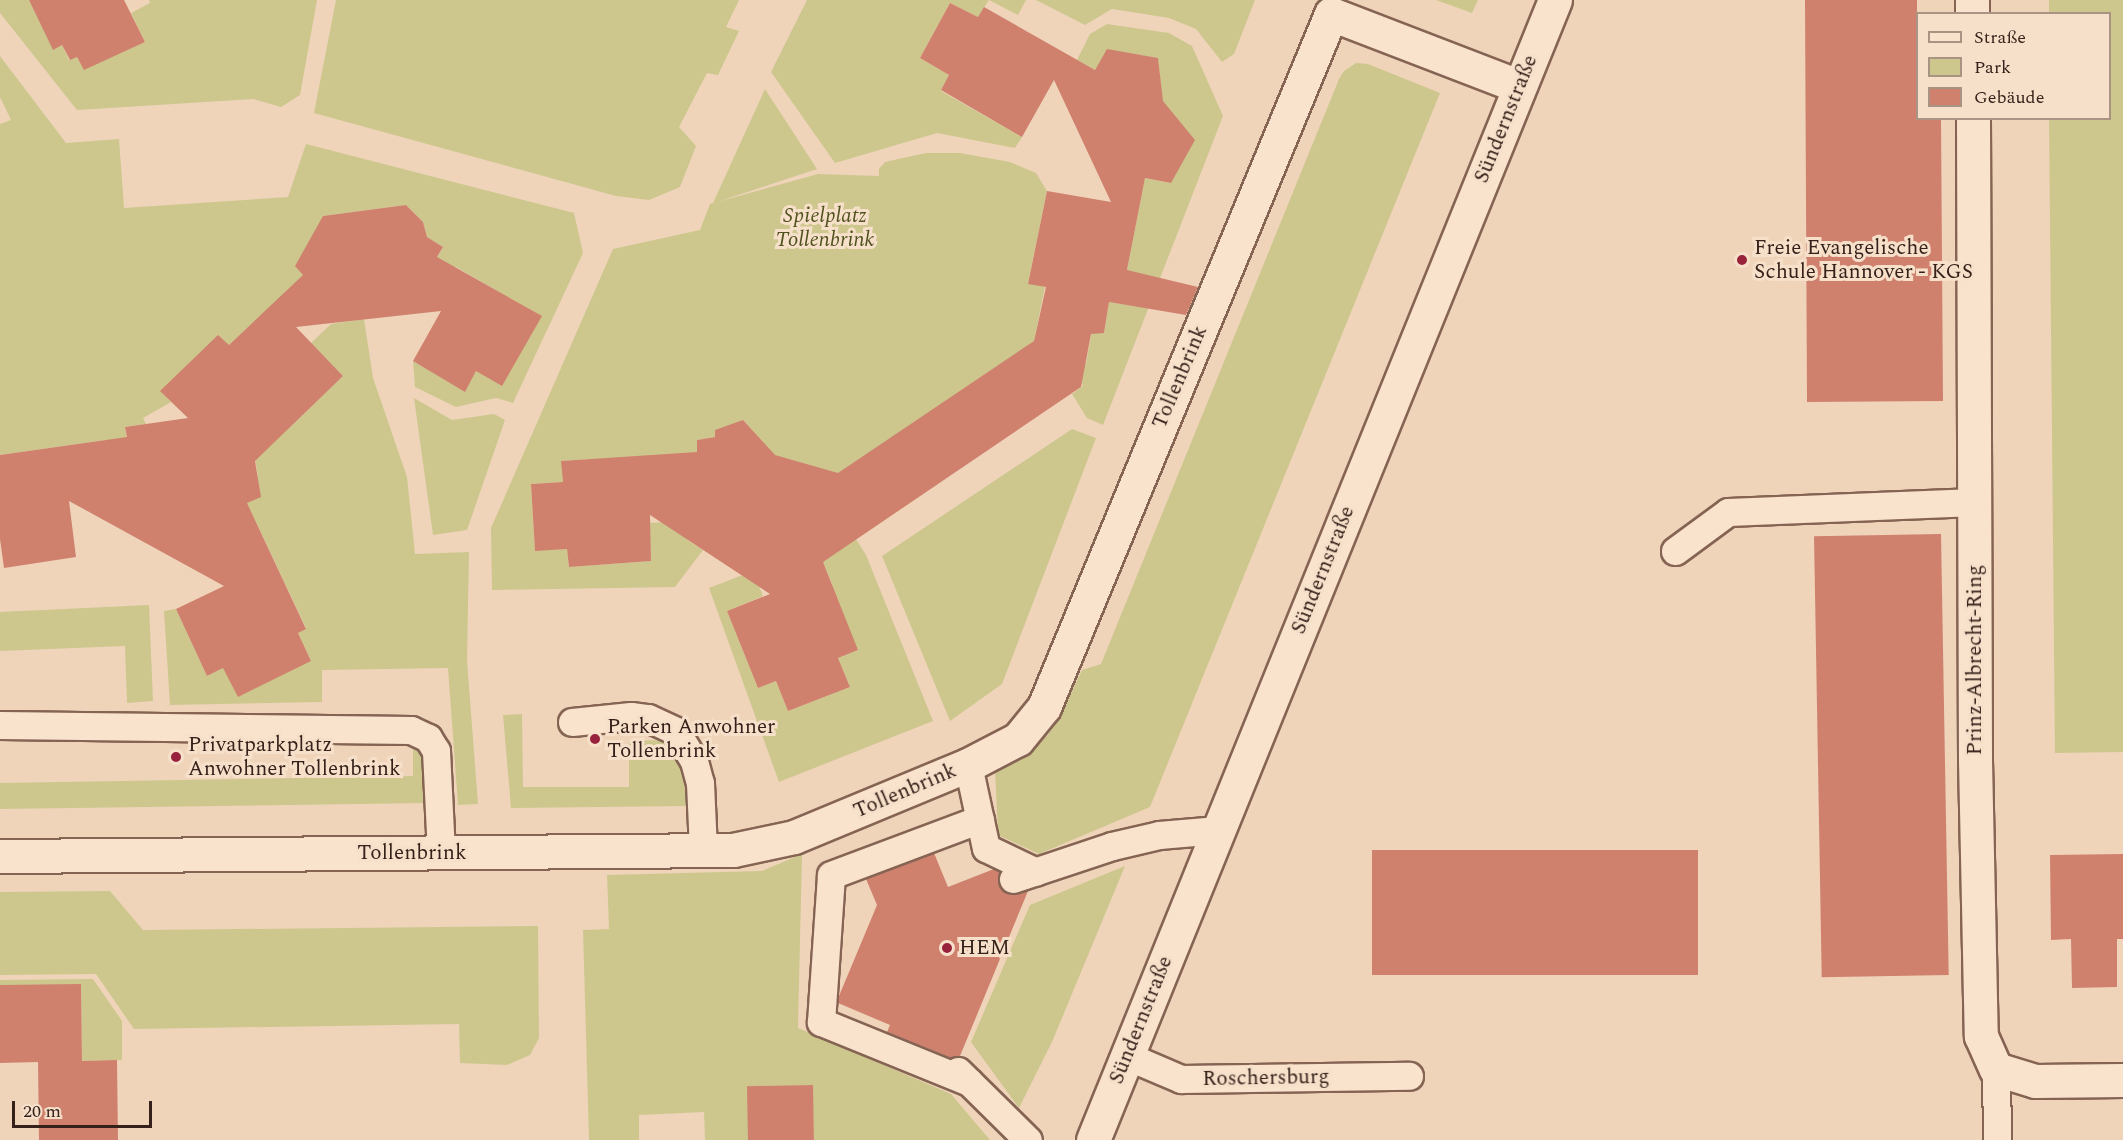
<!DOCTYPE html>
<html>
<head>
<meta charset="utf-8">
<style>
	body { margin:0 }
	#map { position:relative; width:2123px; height:1140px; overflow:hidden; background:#efd4ba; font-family:Spectral,serif }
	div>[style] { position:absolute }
	.green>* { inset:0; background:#cdc78e }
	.building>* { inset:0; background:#cf816e; transform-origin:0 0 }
	.roads { filter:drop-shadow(2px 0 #866454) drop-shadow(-2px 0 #866454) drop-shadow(0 2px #866454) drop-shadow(0 -2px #866454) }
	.lane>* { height:27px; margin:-13.5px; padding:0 13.5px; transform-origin:13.5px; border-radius:13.5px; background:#fae3cd }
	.street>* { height:33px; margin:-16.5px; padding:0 16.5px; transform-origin:16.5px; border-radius:16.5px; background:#fae3cd }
	.secondary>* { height:33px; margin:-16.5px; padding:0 16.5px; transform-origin:16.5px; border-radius:16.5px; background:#fae3cd }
	.dots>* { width:16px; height:16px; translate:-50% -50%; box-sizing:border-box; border:3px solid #f7e0ca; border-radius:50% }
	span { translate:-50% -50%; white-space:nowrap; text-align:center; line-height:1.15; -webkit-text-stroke:6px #f7e0ca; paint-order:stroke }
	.street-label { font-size:21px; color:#35211a }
	.park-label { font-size:21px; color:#50521f; font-style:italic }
	.poi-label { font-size:21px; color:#35211a }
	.left { translate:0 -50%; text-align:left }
	.legend { position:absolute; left:1916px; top:12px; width:195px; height:108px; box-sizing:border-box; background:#f7e0ca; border:2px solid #a99484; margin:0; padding:8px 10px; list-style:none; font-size:18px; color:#35211a }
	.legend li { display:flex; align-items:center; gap:12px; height:30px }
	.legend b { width:30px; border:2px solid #a99484 }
	.scale { position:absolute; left:12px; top:1101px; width:140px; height:27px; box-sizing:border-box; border:3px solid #35211a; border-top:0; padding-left:8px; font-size:18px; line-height:21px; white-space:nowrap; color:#35211a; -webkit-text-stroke:4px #f7e0ca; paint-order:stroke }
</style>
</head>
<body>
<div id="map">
	<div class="green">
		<i style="clip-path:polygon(0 0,29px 0,54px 49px,62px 45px,69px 60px,77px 57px,84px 69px,145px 42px,131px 13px,150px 3px,149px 0,317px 0,300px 95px,281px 107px,253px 99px,77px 110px,0 13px)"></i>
		<i style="clip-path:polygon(336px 0,739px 0,726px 27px,739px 31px,718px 75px,707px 73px,679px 127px,696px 146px,680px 187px,649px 200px,616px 196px,314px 113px)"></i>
		<i style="clip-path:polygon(807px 0,989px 0,978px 17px,950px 3px,920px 58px,949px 75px,941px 91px,1022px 137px,1015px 148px,937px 133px,835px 163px,771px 72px)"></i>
		<i style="clip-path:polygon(989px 0,1026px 0,1018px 15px)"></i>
		<i style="clip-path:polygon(1036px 0,1255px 0,1234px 54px,1222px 62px,1196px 29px,1169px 18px,1112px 9px,1085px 25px)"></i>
		<i style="clip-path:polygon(1436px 0,1478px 0,1472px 13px)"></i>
		<i style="clip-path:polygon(2049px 0,2123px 0,2123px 752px,2055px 753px,2049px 119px,2110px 118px,2110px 14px,2049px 13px)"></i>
		<i style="clip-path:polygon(1107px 24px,1169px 33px,1192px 46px,1223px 116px,1103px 425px,1087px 418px,1072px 394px,1083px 386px,1074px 370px,1086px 363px,1092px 331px,1104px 333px,1109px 302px,1128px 305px,1127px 270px,1145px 178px,1170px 183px,1170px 120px,1155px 90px,1161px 87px,1158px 58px,1127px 53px,1124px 57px,1108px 49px,1095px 70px,1077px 60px,1090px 34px)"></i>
		<i style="clip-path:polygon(0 56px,66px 143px,119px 139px,124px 208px,288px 197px,306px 144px,574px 213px,583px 253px,513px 403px,496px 398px,456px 407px,415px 387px,413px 361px,465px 391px,476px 371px,541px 316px,456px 267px,430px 270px,443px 247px,427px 237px,423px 222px,406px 205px,323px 216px,313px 285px,272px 325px,261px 315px,229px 345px,161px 391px,171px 402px,143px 418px,146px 424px,125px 427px,129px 451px,106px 440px,0 455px,0 124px,11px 120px,0 97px)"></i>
		<i style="clip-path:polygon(1356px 63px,1368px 64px,1440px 93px,1150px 807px,1039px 854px,998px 835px,995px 769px,1047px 736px,1059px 719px,1082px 670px,1101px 664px,1339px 79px,1344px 71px)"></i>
		<i style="clip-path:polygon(765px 89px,817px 169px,717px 202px,818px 174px,879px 176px,879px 169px,885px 162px,926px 153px,960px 153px,1010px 162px,1036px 173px,1047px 191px,1028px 283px,1045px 287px,1034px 341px,848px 480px,790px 459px,786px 465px,759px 448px,763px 442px,743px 420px,715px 437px,697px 440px,697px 465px,594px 459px,562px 461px,563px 482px,531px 484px,535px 550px,567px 549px,569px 567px,651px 561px,649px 523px,685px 521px,687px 540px,703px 550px,675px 587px,492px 590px,491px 528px,613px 249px,700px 230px,710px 204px,713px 203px)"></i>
		<i style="clip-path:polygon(364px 319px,373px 378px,407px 477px,415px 554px,469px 552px,467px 660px,478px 804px,458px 805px,448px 668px,322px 670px,322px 702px,170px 705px,164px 611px,176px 609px,207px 676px,223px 668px,311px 661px,298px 633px,306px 628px,255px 520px,236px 507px,258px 477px,253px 446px,268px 448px,343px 376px,311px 343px,331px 324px)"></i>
		<i style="clip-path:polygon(414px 398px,452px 420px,494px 414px,505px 420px,467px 530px,433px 535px)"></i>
		<i style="clip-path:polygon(1072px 429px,1096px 438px,1002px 684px,950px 721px,882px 556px)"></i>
		<i style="clip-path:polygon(844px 520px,866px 555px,933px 721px,779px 782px,709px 588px,753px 571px,763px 596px,727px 611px,758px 688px,776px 681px,788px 711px,850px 687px,838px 658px,858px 650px,822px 588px,832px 584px,825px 567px,814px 571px)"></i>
		<i style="clip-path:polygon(149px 605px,153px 701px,127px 703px,125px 646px,0 651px,0 612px)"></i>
		<i style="clip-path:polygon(522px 714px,523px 787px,629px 787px,629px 741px,663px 740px,674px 760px,689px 760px,689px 806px,511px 808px,503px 715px)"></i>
		<i style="clip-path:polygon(413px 742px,424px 756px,427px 803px,0 809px,0 783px,413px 776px)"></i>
		<i style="clip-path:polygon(802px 854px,798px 1028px,951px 1094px,990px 1140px,814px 1140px,812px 1085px,748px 1088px,749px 1140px,705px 1140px,704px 1112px,639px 1115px,639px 1140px,589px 1140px,583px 930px,609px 929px,607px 875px,762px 871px)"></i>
		<i style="clip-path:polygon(1125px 866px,1052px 1042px,1019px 1108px,971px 1042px,1030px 905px)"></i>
		<i style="clip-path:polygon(110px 891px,143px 930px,538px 926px,539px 1038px,530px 1055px,507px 1065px,460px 1063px,459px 1024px,134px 1029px,96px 974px,0 975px,0 892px)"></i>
		<i style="clip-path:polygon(93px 979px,122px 1021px,122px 1060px,82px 1061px,81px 985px,0 985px,0 980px)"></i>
	</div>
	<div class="building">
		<i style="clip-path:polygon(29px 0,124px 0,145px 42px,84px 70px,77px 57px,70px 60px,62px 45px,53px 50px)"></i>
		<i style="clip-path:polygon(1805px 0,1917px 0,1917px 118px,1941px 118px,1943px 401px,1807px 402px)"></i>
		<i style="clip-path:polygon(950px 3px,978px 17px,984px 7px,1095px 70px,1107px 49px,1158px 58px,1163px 101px,1195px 140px,1171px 183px,1145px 178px,1127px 270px,1198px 287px,1186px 315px,1109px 302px,1104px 333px,1091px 334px,1081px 387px,823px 562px,858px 650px,838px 658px,850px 687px,788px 711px,776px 681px,758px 688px,727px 611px,770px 594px,650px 515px,651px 561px,569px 567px,567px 549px,535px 551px,531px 484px,563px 482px,561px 461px,697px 452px,697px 440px,715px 437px,715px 430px,743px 420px,775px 455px,838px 473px,1034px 341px,1046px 287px,1028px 284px,1047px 191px,1111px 202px,1054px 80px,1022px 137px,941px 90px,949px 75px,920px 58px)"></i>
		<i style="clip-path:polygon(406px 205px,423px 222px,427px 237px,443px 247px,437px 257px,542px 316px,502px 386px,476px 371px,465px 392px,413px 361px,441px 311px,296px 327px,343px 376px,255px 461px,261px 497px,247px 503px,306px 629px,298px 633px,311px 661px,238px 697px,223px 668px,207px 676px,176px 609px,224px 586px,69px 501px,76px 557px,4px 568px,0 539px,0 455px,127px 437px,125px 427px,188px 418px,160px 391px,218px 335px,229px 345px,303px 275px,295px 266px,323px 216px)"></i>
		<i style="left:1941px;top:534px;width:441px;height:127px;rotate:89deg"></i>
		<i style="left:1698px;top:850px;width:125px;height:326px;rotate:90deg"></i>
		<i style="clip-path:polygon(934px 853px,948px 887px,994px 869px,999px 872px,998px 883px,1003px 891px,1010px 894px,1028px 891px,960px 1056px,951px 1058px,887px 1032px,890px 1025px,838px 1003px,839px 996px,877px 905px,866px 879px)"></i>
		<i style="clip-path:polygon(2123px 854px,2123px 939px,2117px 939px,2117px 987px,2072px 988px,2071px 939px,2051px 940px,2050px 855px)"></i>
		<i style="clip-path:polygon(81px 984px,82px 1061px,117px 1060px,118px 1140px,39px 1140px,38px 1062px,0 1063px,0 985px)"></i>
		<i style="left:813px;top:1085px;width:55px;height:66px;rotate:89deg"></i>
	</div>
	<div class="roads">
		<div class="lane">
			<i style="left:1675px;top:551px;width:66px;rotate:-36.3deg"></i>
			<i style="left:1728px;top:512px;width:247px;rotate:-2.3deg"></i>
			<i style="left:572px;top:722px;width:59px;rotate:-5.8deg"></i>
			<i style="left:631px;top:716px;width:17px;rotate:7deg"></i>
			<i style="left:648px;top:718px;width:31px;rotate:25deg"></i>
			<i style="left:676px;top:731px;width:35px;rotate:59deg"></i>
			<i style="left:694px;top:761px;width:23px;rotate:75deg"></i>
			<i style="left:700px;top:783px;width:67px;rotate:87.4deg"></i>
			<i style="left:0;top:725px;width:411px;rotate:0.7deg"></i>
			<i style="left:411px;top:730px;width:19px;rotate:25deg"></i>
			<i style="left:428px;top:738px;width:15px;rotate:58deg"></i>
			<i style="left:436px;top:751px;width:102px;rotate:87.2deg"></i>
			<i style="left:968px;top:765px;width:85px;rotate:77.8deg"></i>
			<i style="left:986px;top:848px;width:55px;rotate:25.6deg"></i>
			<i style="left:1013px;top:879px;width:104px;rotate:-18.4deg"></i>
			<i style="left:1112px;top:846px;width:48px;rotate:-13.2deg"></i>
			<i style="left:1159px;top:835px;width:59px;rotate:-4.8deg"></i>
			<i style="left:1127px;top:1056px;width:59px;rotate:23.1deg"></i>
			<i style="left:1181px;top:1079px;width:228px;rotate:-0.8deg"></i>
			<i style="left:1996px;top:1069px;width:71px;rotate:89.2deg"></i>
			<i style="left:958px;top:1071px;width:98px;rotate:44.6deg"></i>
			<i style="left:969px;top:1082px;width:160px;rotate:-157.9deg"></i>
			<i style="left:821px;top:1022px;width:147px;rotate:-86.1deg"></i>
			<i style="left:831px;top:875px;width:159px;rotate:-20.6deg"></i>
		</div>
		<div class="street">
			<i style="left:1972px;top:0;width:14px;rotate:90deg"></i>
			<i style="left:1973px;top:118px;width:642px;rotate:89.82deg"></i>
			<i style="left:1975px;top:760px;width:276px;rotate:88.8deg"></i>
			<i style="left:1981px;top:1036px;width:36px;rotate:66deg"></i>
			<i style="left:1996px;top:1069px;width:41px;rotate:17.1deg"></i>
			<i style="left:2035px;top:1081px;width:88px;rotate:-0.7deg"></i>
			<i style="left:0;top:856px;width:733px;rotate:-0.47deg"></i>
			<i style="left:733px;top:850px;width:62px;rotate:-12deg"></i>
			<i style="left:794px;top:837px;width:188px;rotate:-22.5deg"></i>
			<i style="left:968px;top:765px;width:56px;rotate:-27.5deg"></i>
			<i style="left:1018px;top:739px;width:41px;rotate:-50.9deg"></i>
			<i style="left:1044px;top:707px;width:750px;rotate:-67.5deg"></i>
			<i style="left:1331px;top:14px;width:201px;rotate:21deg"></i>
		</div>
		<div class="secondary">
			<i style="left:1093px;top:1140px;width:1230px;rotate:-67.94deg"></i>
		</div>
	</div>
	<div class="dots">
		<i style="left:1742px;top:260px;background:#98223c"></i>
		<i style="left:595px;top:739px;background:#98223c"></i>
		<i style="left:176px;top:757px;background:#98223c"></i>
		<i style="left:947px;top:948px;background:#98223c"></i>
	</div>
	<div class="street-label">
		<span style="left:1506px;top:119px;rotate:-68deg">Sündernstraße</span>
		<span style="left:1180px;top:377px;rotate:-67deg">Tollenbrink</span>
		<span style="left:1323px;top:570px;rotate:-68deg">Sündernstraße</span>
		<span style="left:1975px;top:660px;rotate:-90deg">Prinz-Albrecht-Ring</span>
		<span style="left:905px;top:791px;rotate:-23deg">Tollenbrink</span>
		<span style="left:412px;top:853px">Tollenbrink</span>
		<span style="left:1141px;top:1020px;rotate:-68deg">Sündernstraße</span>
		<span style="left:1266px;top:1078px;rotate:-1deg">Roschersburg</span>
	</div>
	<div class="park-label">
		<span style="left:825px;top:228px">Spielplatz<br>Tollenbrink</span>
	</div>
	<div class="poi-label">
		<span class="left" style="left:1754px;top:260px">Freie Evangelische<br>Schule Hannover - KGS</span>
		<span class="left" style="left:607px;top:739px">Parken Anwohner<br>Tollenbrink</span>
		<span class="left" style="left:188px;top:757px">Privatparkplatz<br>Anwohner Tollenbrink</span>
		<span class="left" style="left:959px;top:948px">HEM</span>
	</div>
	<ul class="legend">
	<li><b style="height:8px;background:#fae3cd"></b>Straße</li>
	<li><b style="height:16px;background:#cdc78e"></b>Park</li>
	<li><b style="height:16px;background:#cf816e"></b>Gebäude</li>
	</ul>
	<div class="scale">20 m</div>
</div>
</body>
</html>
